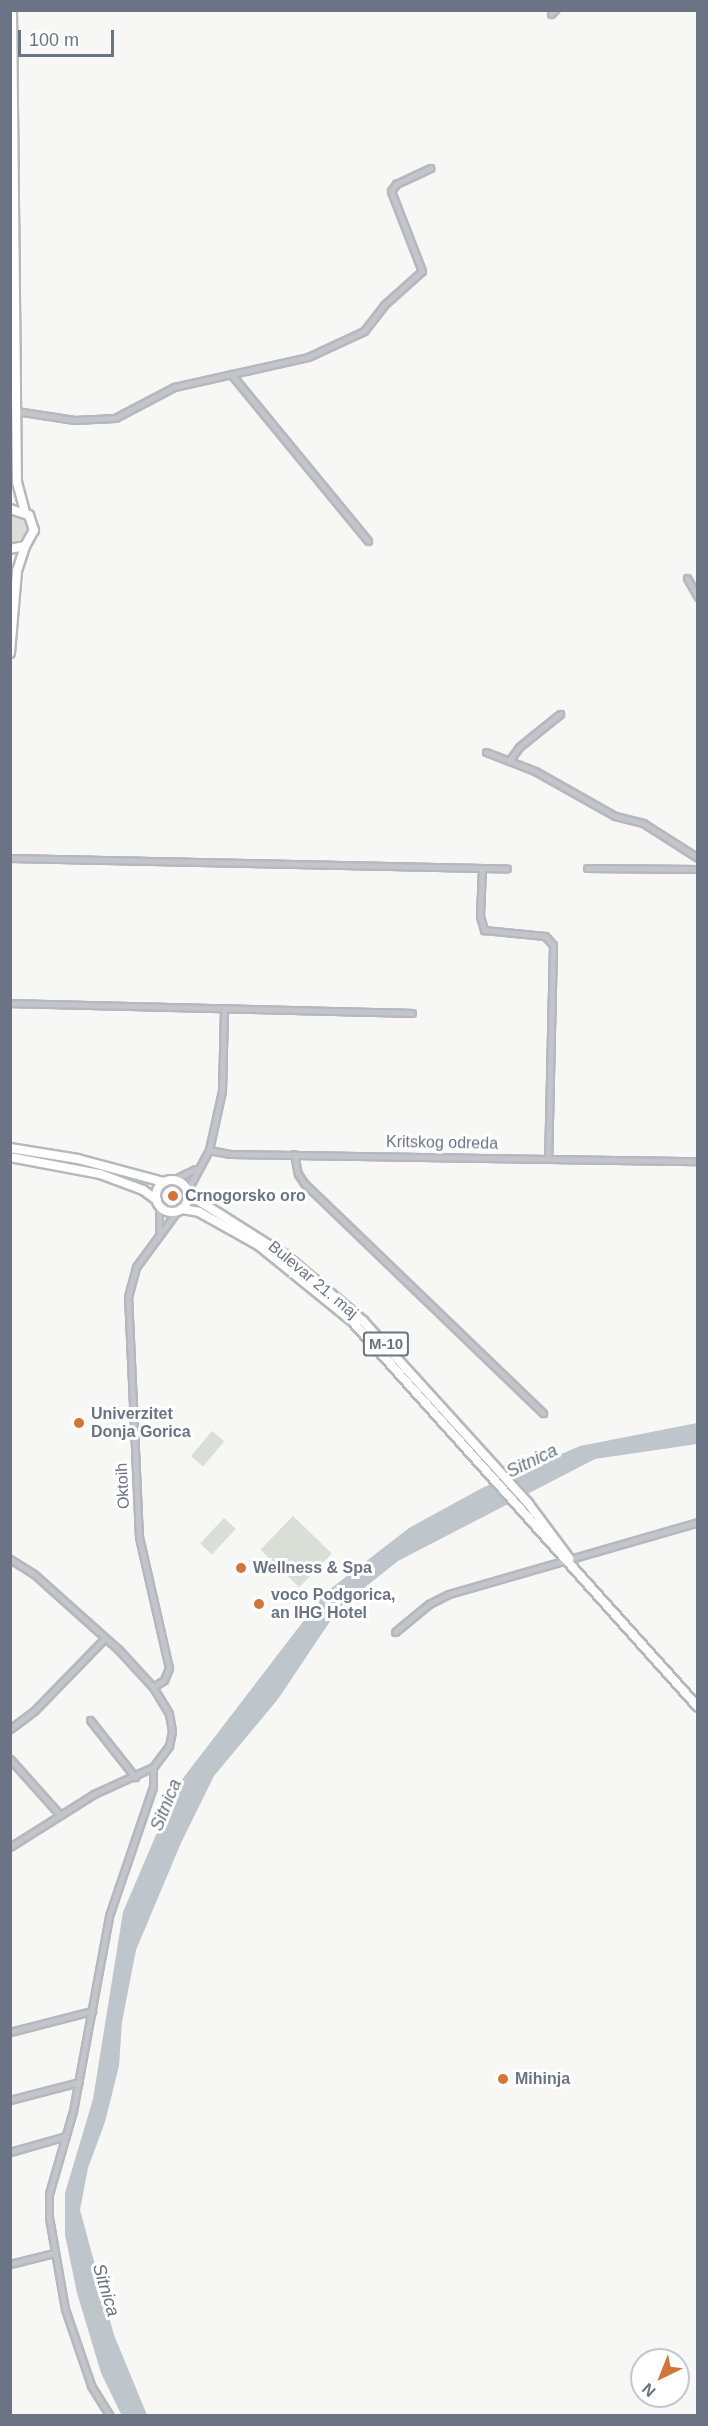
<!DOCTYPE html>
<html>
<head>
<meta charset="utf-8">
<style>
	body { margin:0 }
	#map { position:relative; width:708px; height:2426px; overflow:hidden; background:#f7f8f6; font-family:Helvetica,sans-serif }
	div>[style] { position:absolute }
	.green>* { inset:0; background:#d9ded7; transform-origin:0 0 }
	.water>* { inset:0; background:#bec5cb }
	.roads { filter:drop-shadow(2px 0 #b6b8bd) drop-shadow(-2px 0 #b6b8bd) drop-shadow(0 2px #b6b8bd) drop-shadow(0 -2px #b6b8bd) }
	.street>* { height:5px; margin:-2.5px; padding:0 2.5px; transform-origin:2.5px; border-radius:2.5px; background:#c2c5c9 }
	.primary>* { height:8px; margin:-4px; padding:0 4px; transform-origin:4px; border-radius:4px; background:#fff }
	.primary>.ring { margin:-4px; padding:0; box-sizing:content-box; background:none; border:8px solid #fff; border-radius:50% }
	.dots>* { width:16px; height:16px; translate:-50% -50%; box-sizing:border-box; border:3px solid #fff; border-radius:50% }
	span { translate:-50% -50%; white-space:nowrap; text-align:center; line-height:1.15; -webkit-text-stroke:6px #fff; paint-order:stroke }
	.shield-label span { padding:2px 4px; background:#fff; border:2px solid; border-radius:4px; -webkit-text-stroke-width:0 }
	.shield-label { font-size:15px; color:#6a7484; font-weight:700 }
	.street-label { font-size:16px; color:#6a7484 }
	.poi-label { font-size:16px; color:#6a7484; font-weight:700 }
	.left { translate:0 -50%; text-align:left }
	.water-label { font-size:18px; color:#66747f; font-style:italic }
	.frame { position:absolute; inset:0; border:12px solid #6a7484; pointer-events:none }
	.north { position:absolute; left:630px; top:2348px; width:60px; height:60px; box-sizing:border-box; background:#fff; border:2px solid #c3c7ce; border-radius:50%; rotate:223deg; font-size:16px; font-weight:700; line-height:24px; text-align:center; color:#6a7484 }
	.north::after { content:''; display:block; margin:auto; width:21px; height:27px; background:#d3753a; clip-path:polygon(50% 0,100% 100%,50% 72%,0 100%) }
	.scale { position:absolute; left:18px; top:30px; width:96px; height:27px; box-sizing:border-box; border:3px solid #6a7484; border-top:0; padding-left:8px; font-size:18px; line-height:21px; white-space:nowrap; color:#6a7484; -webkit-text-stroke:4px #fff; paint-order:stroke }
</style>
</head>
<body>
<div id="map">
	<div class="green">
		<i style="clip-path:polygon(11px 514px,22px 517px,28px 525px,27px 534px,16px 543px,11px 543px)"></i>
		<i style="left:212px;top:1431px;width:16px;height:33px;rotate:40deg"></i>
		<i style="left:293px;top:1516px;width:54px;height:47px;rotate:44deg"></i>
		<i style="left:224px;top:1518px;width:16px;height:35px;rotate:43deg"></i>
	</div>
	<div class="water">
		<i style="clip-path:polygon(697px 1423px,697px 1444px,595px 1459px,398px 1561px,339px 1608px,278px 1699px,214px 1776px,181px 1843px,136px 1950px,122px 2022px,119px 2066px,105px 2122px,88px 2168px,80px 2210px,114px 2335px,147px 2415px,122px 2416px,101px 2373px,77px 2293px,65px 2235px,65px 2193px,93px 2099px,123px 1912px,177px 1786px,325px 1593px,409px 1528px,482px 1488px,580px 1446px)"></i>
	</div>
	<div class="roads">
		<div class="street">
			<i style="left:551px;top:14px;width:6px;rotate:-45deg"></i>
			<i style="left:231px;top:374px;width:216px;rotate:50.6deg"></i>
			<i style="left:16px;top:411px;width:59px;rotate:8.8deg"></i>
			<i style="left:74px;top:420px;width:41px;rotate:-2.8deg"></i>
			<i style="left:115px;top:418px;width:67px;rotate:-27.7deg"></i>
			<i style="left:174px;top:387px;width:137px;rotate:-12.6deg"></i>
			<i style="left:308px;top:357px;width:62px;rotate:-24.9deg"></i>
			<i style="left:364px;top:331px;width:33px;rotate:-52deg"></i>
			<i style="left:384px;top:305px;width:51px;rotate:-41.8deg"></i>
			<i style="left:422px;top:271px;width:86px;rotate:-111.2deg"></i>
			<i style="left:391px;top:191px;width:9px;rotate:-54deg"></i>
			<i style="left:396px;top:184px;width:38px;rotate:-25deg"></i>
			<i style="left:687px;top:578px;width:22px;rotate:60deg"></i>
			<i style="left:486px;top:752px;width:53px;rotate:21.2deg"></i>
			<i style="left:535px;top:771px;width:92px;rotate:29.4deg"></i>
			<i style="left:615px;top:816px;width:29px;rotate:14deg"></i>
			<i style="left:643px;top:823px;width:65px;rotate:32.5deg"></i>
			<i style="left:509px;top:761px;width:17px;rotate:-54deg"></i>
			<i style="left:519px;top:747px;width:53px;rotate:-38.8deg"></i>
			<i style="left:10px;top:858px;width:497px;rotate:1.2deg"></i>
			<i style="left:482px;top:868px;width:48px;rotate:92.4deg"></i>
			<i style="left:480px;top:916px;width:15px;rotate:74deg"></i>
			<i style="left:484px;top:930px;width:61px;rotate:5.6deg"></i>
			<i style="left:545px;top:936px;width:12px;rotate:48deg"></i>
			<i style="left:553px;top:945px;width:213px;rotate:91.3deg"></i>
			<i style="left:587px;top:868px;width:111px;rotate:0.5deg"></i>
			<i style="left:10px;top:1003px;width:402px;rotate:1.4deg"></i>
			<i style="left:209px;top:1150px;width:60px;rotate:-77.6deg"></i>
			<i style="left:222px;top:1091px;width:83px;rotate:-88.6deg"></i>
			<i style="left:294px;top:1154px;width:20px;rotate:79deg"></i>
			<i style="left:298px;top:1174px;width:11px;rotate:56deg"></i>
			<i style="left:304px;top:1183px;width:332px;rotate:43.9deg"></i>
			<i style="left:173px;top:1180px;width:25px;rotate:-26deg"></i>
			<i style="left:187px;top:1191px;width:47px;rotate:-61.8deg"></i>
			<i style="left:209px;top:1150px;width:21px;rotate:11deg"></i>
			<i style="left:230px;top:1154px;width:468px;rotate:0.9deg"></i>
			<i style="left:159px;top:1203px;width:30px;rotate:90deg"></i>
			<i style="left:10px;top:1559px;width:28px;rotate:32deg"></i>
			<i style="left:34px;top:1574px;width:113px;rotate:41.8deg"></i>
			<i style="left:118px;top:1649px;width:52px;rotate:47.4deg"></i>
			<i style="left:153px;top:1687px;width:31px;rotate:59deg"></i>
			<i style="left:169px;top:1714px;width:17px;rotate:80deg"></i>
			<i style="left:172px;top:1731px;width:15px;rotate:101deg"></i>
			<i style="left:169px;top:1746px;width:26px;rotate:127deg"></i>
			<i style="left:153px;top:1767px;width:65px;rotate:155.4deg"></i>
			<i style="left:94px;top:1794px;width:99px;rotate:147.8deg"></i>
			<i style="left:395px;top:1632px;width:44px;rotate:-39.5deg"></i>
			<i style="left:429px;top:1604px;width:22px;rotate:-27deg"></i>
			<i style="left:449px;top:1594px;width:259px;rotate:-16.1deg"></i>
			<i style="left:153px;top:1687px;width:13px;rotate:-32deg"></i>
			<i style="left:164px;top:1680px;width:13px;rotate:-67deg"></i>
			<i style="left:169px;top:1668px;width:134px;rotate:-102.9deg"></i>
			<i style="left:139px;top:1537px;width:240px;rotate:-92.6deg"></i>
			<i style="left:128px;top:1297px;width:31px;rotate:-75deg"></i>
			<i style="left:136px;top:1267px;width:71px;rotate:-53.6deg"></i>
			<i style="left:90px;top:1720px;width:73px;rotate:51.7deg"></i>
			<i style="left:10px;top:1729px;width:30px;rotate:-37deg"></i>
			<i style="left:34px;top:1711px;width:102px;rotate:-45.8deg"></i>
			<i style="left:10px;top:1759px;width:75px;rotate:48.2deg"></i>
			<i style="left:10px;top:2032px;width:85px;rotate:-14.4deg"></i>
			<i style="left:10px;top:2100px;width:71px;rotate:-14.6deg"></i>
			<i style="left:10px;top:2152px;width:58px;rotate:-15.9deg"></i>
			<i style="left:10px;top:2264px;width:45px;rotate:-14deg"></i>
			<i style="left:110px;top:2416px;width:36px;rotate:-122deg"></i>
			<i style="left:91px;top:2385px;width:80px;rotate:-108.9deg"></i>
			<i style="left:65px;top:2309px;width:93px;rotate:-99.9deg"></i>
			<i style="left:49px;top:2217px;width:23px;rotate:-90deg"></i>
			<i style="left:49px;top:2194px;width:86px;rotate:-73.9deg"></i>
			<i style="left:73px;top:2111px;width:198px;rotate:-79.5deg"></i>
			<i style="left:109px;top:1916px;width:136px;rotate:-71.2deg"></i>
			<i style="left:153px;top:1787px;width:20px;rotate:-90deg"></i>
		</div>
		<div class="primary">
			<i style="left:12px;top:10px;width:472px;rotate:89.4deg"></i>
			<i style="left:17px;top:482px;width:31px;rotate:75deg"></i>
			<i style="left:10px;top:509px;width:20px;rotate:18deg"></i>
			<i style="left:29px;top:515px;width:16px;rotate:72deg"></i>
			<i style="left:34px;top:530px;width:18px;rotate:119deg"></i>
			<i style="left:25px;top:546px;width:15px;rotate:169deg"></i>
			<i style="left:10px;top:653px;width:82px;rotate:-85.1deg"></i>
			<i style="left:17px;top:571px;width:26px;rotate:-72deg"></i>
			<i style="left:10px;top:1148px;width:69px;rotate:9.2deg"></i>
			<i style="left:78px;top:1159px;width:89px;rotate:15deg"></i>
			<i style="left:10px;top:1157px;width:92px;rotate:10.7deg"></i>
			<i style="left:100px;top:1174px;width:46px;rotate:20.4deg"></i>
			<i style="left:143px;top:1190px;width:17px;rotate:36deg"></i>
			<i class="ring" style="left:156px;top:1180px;width:24px;height:24px"></i>
			<i style="left:188px;top:1194px;width:115px;rotate:32.2deg"></i>
			<i style="left:285px;top:1255px;width:102px;rotate:40.2deg"></i>
			<i style="left:363px;top:1321px;width:246px;rotate:47.8deg"></i>
			<i style="left:528px;top:1503px;width:69px;rotate:53.3deg"></i>
			<i style="left:181px;top:1209px;width:18px;rotate:9deg"></i>
			<i style="left:199px;top:1212px;width:68px;rotate:29.2deg"></i>
			<i style="left:258px;top:1245px;width:121px;rotate:39deg"></i>
			<i style="left:352px;top:1321px;width:518px;rotate:48.13deg"></i>
		</div>
	</div>
	<div class="dots">
		<i style="left:173px;top:1196px;background:#d3753a"></i>
		<i style="left:79px;top:1423px;background:#d3753a"></i>
		<i style="left:241px;top:1568px;background:#d3753a"></i>
		<i style="left:259px;top:1604px;background:#d3753a"></i>
		<i style="left:503px;top:2079px;background:#d3753a"></i>
	</div>
	<div class="shield-label">
		<span style="left:386px;top:1344px">M-10</span>
	</div>
	<div class="street-label">
		<span style="left:442px;top:1143px;rotate:1deg">Kritskog odreda</span>
		<span style="left:313px;top:1280px;rotate:40deg">Bulevar 21. maj</span>
		<span style="left:123px;top:1486px;rotate:-93deg">Oktoih</span>
	</div>
	<div class="poi-label">
		<span class="left" style="left:185px;top:1196px">Crnogorsko oro</span>
		<span class="left" style="left:91px;top:1423px">Univerzitet<br>Donja Gorica</span>
		<span class="left" style="left:253px;top:1568px">Wellness &amp; Spa</span>
		<span class="left" style="left:271px;top:1604px">voco Podgorica,<br>an IHG Hotel</span>
		<span class="left" style="left:515px;top:2079px">Mihinja</span>
	</div>
	<div class="water-label">
		<span style="left:532px;top:1461px;rotate:-26deg">Sitnica</span>
		<span style="left:166px;top:1805px;rotate:-68deg">Sitnica</span>
		<span style="left:106px;top:2290px;rotate:73deg">Sitnica</span>
	</div>
	<div class="frame"></div>
	<div class="north">N</div>
	<div class="scale">100 m</div>
</div>
</body>
</html>
